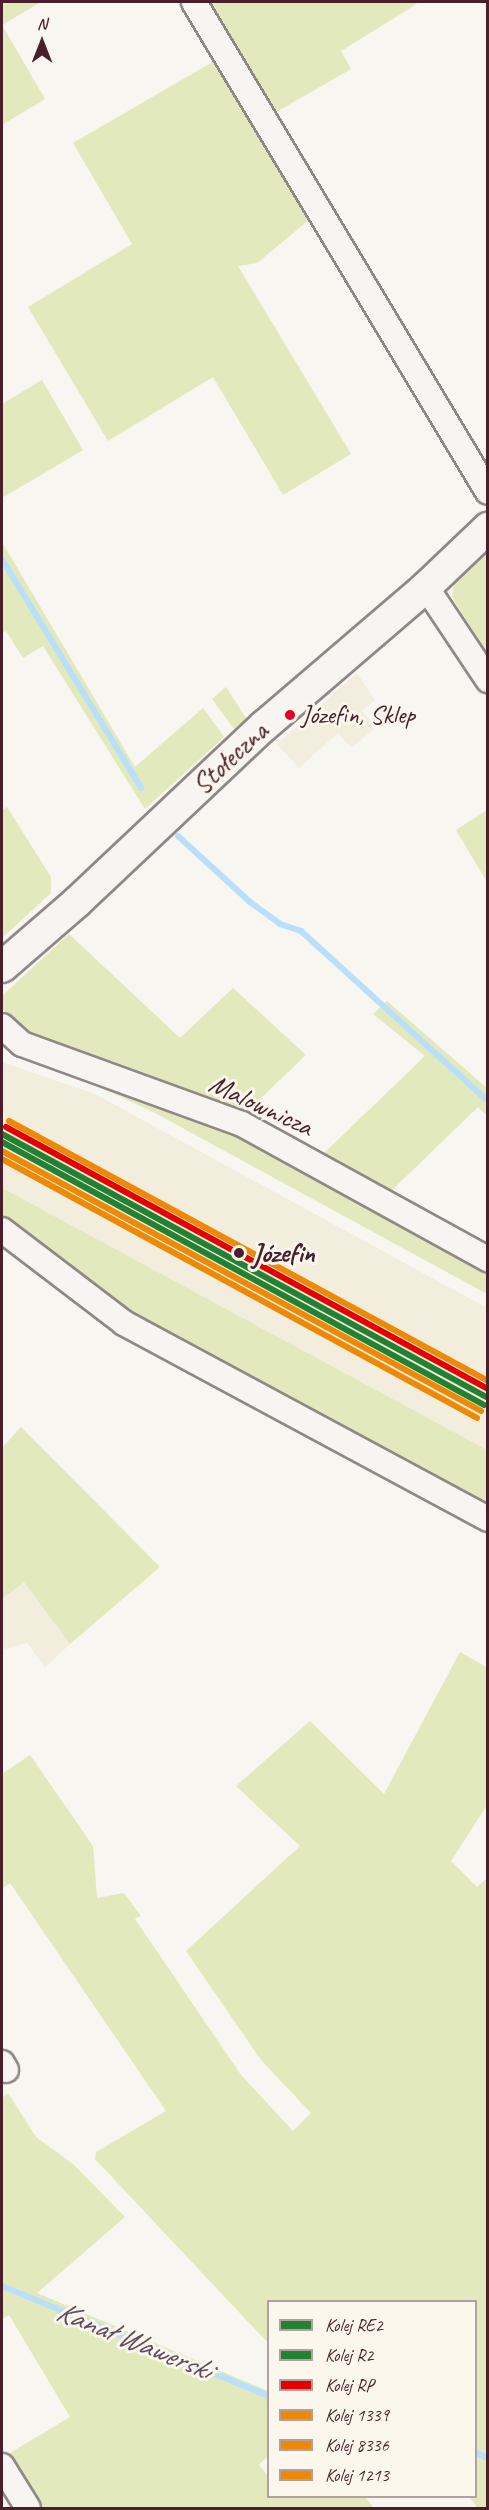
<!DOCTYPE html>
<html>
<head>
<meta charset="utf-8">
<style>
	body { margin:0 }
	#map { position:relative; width:489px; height:2510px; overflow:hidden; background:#f8f6f0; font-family:Caveat,sans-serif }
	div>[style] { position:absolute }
	.built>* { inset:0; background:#f3edde }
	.green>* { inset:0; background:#e1e9bd }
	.stream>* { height:6px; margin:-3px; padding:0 3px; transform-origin:3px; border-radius:3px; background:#b9dffa }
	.roads { filter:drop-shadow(2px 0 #918787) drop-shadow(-2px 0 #918787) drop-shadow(0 2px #918787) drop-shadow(0 -2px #918787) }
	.minor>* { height:24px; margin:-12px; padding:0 12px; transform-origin:12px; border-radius:12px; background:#f6f5f1 }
	.tertiary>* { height:30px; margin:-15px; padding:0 15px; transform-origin:15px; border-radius:15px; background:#f6f5f1 }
	.rail-1>* { height:6px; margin:-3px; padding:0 3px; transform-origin:3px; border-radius:3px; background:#238132 }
	.rail-2>* { height:6px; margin:-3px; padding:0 3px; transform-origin:3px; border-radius:3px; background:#238132 }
	.rail-3>* { height:6px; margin:-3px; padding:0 3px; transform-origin:3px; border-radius:3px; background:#e50000 }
	.rail-4>* { height:6px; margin:-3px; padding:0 3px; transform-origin:3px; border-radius:3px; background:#ed8904 }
	.rail-5>* { height:6px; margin:-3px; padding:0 3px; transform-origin:3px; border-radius:3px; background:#ed8904 }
	.rail-6>* { height:6px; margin:-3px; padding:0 3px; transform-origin:3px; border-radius:3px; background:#ed8904 }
	.dots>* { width:16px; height:16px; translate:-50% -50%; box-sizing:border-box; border:3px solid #fbf7ec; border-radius:50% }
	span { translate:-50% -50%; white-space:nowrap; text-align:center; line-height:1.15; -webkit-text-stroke:6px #fbf7ec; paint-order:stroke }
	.bus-label { font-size:26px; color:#4a1f2b }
	.left { translate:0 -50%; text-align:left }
	.street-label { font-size:28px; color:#4a1f2b }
	.stop-label { font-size:28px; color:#4a1f2b; font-weight:700 }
	.water-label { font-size:30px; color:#5f4c60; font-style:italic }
	.frame { position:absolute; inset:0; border:3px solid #4a1f2b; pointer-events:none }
	.legend { position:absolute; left:267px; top:2300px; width:210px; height:198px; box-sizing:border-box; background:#fbf7ec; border:2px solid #b4a19f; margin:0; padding:8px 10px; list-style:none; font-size:18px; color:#4a1f2b }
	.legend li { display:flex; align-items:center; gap:12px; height:30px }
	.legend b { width:30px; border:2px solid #b4a19f }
	.north { position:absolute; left:12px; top:12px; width:60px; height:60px; -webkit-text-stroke:4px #fbf7ec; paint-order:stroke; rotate:0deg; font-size:16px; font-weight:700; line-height:24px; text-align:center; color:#4a1f2b }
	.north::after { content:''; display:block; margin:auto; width:21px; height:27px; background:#4a1f2b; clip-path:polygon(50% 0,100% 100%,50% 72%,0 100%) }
</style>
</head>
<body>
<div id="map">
	<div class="built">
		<i style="clip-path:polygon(357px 673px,375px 700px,362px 711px,376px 727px,352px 748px,338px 733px,299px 768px,277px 744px)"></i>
		<i style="clip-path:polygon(2px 1062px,95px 1094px,487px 1308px,487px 1508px,2px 1223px)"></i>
		<i style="clip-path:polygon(24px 1582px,70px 1644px,45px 1668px,27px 1643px,2px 1650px,2px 1599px)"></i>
	</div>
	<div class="green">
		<i style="clip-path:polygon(2px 2px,41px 2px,2px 25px,45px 99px,2px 125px)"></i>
		<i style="clip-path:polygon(206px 2px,420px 2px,341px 51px,351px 69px,273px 114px)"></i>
		<i style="clip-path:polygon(216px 60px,309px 220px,257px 263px,238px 266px,351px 454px,283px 495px,213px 377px,108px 441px,28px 307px,132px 244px,73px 143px)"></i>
		<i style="clip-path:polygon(42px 380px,83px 450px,2px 498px,2px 404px)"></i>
		<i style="clip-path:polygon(2px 542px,135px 767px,203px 708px,224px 737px,145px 809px,43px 646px,23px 658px,6px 631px,2px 633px)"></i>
		<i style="clip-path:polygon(487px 551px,487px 654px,452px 597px,454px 583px)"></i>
		<i style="clip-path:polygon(226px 687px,246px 718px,234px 729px,212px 699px)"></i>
		<i style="clip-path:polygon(7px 807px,51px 877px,51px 893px,2px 938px,2px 810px)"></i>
		<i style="clip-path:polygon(487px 810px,487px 882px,456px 830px)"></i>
		<i style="clip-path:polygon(69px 934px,180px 1038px,233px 988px,306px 1055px,244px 1114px,30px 1033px,2px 1009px,2px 996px)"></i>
		<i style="clip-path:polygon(387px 1001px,487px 1088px,487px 1116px,478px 1107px,389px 1193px,320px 1157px,425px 1056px,373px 1014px)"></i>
		<i style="clip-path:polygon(91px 1072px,220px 1124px,487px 1269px,487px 1294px,155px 1113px,87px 1081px)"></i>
		<i style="clip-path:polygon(2px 1188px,487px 1450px,487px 1508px,99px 1296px,2px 1223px)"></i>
		<i style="clip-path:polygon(21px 1427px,160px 1567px,70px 1644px,24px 1582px,2px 1599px,2px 1448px)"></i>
		<i style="clip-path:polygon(460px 1652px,488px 1668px,487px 1805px,451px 1861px,477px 1887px,487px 1878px,487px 2508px,477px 2508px,470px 2497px,476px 2496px,476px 2302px,268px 2302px,268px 2343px,95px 2159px,96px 2152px,166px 2111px,10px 1883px,2px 1889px,2px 1774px,30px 1755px,93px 1846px,97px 1898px,124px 1893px,141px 1916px,135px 1919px,241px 2075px,293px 2131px,311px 2113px,261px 2060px,186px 1951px,300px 1846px,236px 1786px,310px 1721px,384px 1794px)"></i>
		<i style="clip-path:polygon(8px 2093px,36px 2137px,73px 2164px,125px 2217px,37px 2293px,268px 2391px,268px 2456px,259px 2465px,268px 2476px,268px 2496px,365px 2497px,374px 2508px,43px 2508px,10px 2453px,70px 2417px,9px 2315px,2px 2319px,2px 2098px)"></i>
	</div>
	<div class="stream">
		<i style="left:2px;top:559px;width:268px;rotate:58.7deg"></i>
		<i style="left:178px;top:836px;width:98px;rotate:42.5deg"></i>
		<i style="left:250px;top:902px;width:37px;rotate:36deg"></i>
		<i style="left:280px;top:924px;width:22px;rotate:18deg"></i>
		<i style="left:301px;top:931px;width:253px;rotate:42.3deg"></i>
		<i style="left:2px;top:2286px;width:287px;rotate:22.4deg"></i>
		<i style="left:476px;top:2452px;width:14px;rotate:30deg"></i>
	</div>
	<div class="roads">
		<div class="minor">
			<i style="left:194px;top:2px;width:571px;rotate:59.04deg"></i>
			<i style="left:426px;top:587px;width:112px;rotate:56.3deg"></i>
			<i style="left:2px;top:1026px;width:27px;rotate:42deg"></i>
			<i style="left:22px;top:1044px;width:234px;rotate:20deg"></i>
			<i style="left:242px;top:1124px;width:281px;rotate:28.8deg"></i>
			<i style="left:2px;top:1230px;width:153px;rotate:37.3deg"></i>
			<i style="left:124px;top:1323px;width:413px;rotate:28.3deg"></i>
			<i style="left:2px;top:2063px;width:8px;rotate:60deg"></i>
			<i style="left:2px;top:2466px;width:49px;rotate:58.2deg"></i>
		</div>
		<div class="tertiary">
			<i style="left:2px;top:967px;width:99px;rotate:-40.9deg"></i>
			<i style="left:77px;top:902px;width:257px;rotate:-43.3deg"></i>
			<i style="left:264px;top:726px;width:213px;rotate:-40.6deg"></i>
			<i style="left:426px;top:587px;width:86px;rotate:-43.6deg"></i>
		</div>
	</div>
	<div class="rail-1">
		<i style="left:2px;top:1134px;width:553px;rotate:28.51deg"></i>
	</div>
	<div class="rail-2">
		<i style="left:2px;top:1142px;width:549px;rotate:28.62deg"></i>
	</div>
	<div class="rail-3">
		<i style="left:6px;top:1127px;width:549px;rotate:28.53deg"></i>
	</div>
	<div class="rail-4">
		<i style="left:2px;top:1151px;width:545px;rotate:28.49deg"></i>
	</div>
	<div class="rail-5">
		<i style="left:9px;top:1121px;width:545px;rotate:28.49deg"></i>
	</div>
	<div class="rail-6">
		<i style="left:2px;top:1159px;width:541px;rotate:28.6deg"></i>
	</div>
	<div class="dots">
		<i style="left:290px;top:715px;background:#e4002b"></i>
		<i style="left:239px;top:1253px;background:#4a1f2b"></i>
	</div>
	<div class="bus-label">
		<span class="left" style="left:301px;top:715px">Józefin, Sklep</span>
	</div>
	<div class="street-label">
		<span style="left:230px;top:758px;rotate:-43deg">Stołeczna</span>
		<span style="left:261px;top:1105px;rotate:25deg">Malownicza</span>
	</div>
	<div class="stop-label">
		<span class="left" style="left:252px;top:1253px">Józefin</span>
	</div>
	<div class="water-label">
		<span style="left:134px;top:2340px;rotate:22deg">Kanał Wawerski</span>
	</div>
	<div class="frame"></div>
	<ul class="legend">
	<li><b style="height:8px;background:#238132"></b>Kolej RE2</li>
	<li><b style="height:8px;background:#238132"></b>Kolej R2</li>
	<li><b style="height:8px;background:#e50000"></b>Kolej RP</li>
	<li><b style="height:8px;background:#ed8904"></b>Kolej 1339</li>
	<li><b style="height:8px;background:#ed8904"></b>Kolej 8336</li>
	<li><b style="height:8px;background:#ed8904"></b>Kolej 1213</li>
	</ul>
	<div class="north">N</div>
</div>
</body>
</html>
